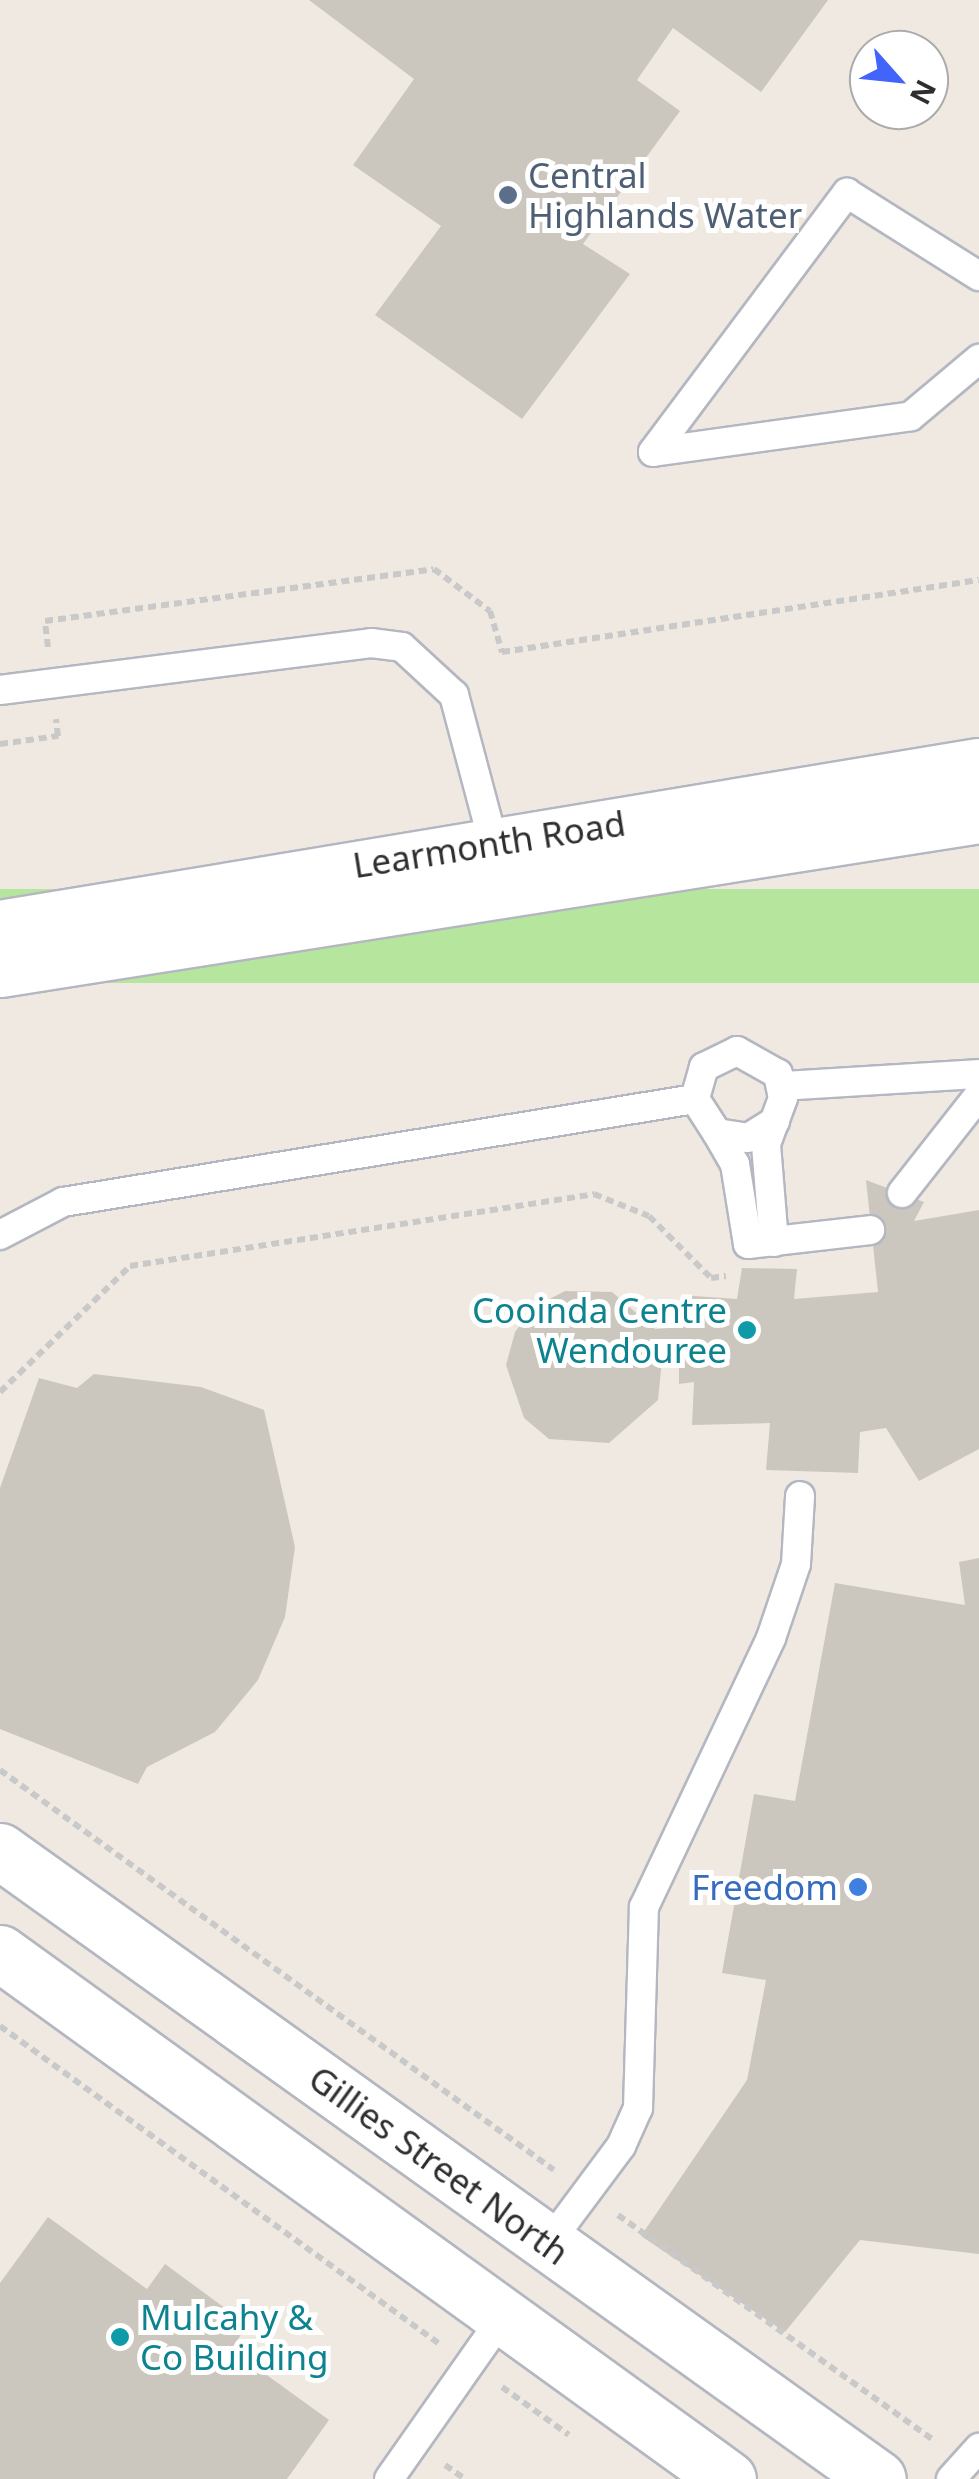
<!DOCTYPE html>
<html>
<head>
<meta charset="utf-8">
<style>
	body { margin:0 }
	#map { position:relative; width:979px; height:2479px; overflow:hidden; background:#efe9e1; font-family:"Noto Sans",sans-serif }
	div>[style] { position:absolute }
	.green>* { inset:0; background:#b6e59e; transform-origin:0 0 }
	.building>* { inset:0; background:#cbc7bf }
	.path>* { height:6px; margin-top:-3px; transform-origin:0; background:repeating-linear-gradient(90deg,#c9c9c9 0 8px,transparent 0 13px) }
	.roads { filter:drop-shadow(2px 0 #b4b7c1) drop-shadow(-2px 0 #b4b7c1) drop-shadow(0 2px #b4b7c1) drop-shadow(0 -2px #b4b7c1) }
	.lane>* { height:28px; margin:-14px; padding:0 14px; transform-origin:14px; border-radius:14px; background:#fff }
	.secondary>* { height:55px; margin:-27.5px; padding:0 27.5px; transform-origin:27.5px; border-radius:27.5px; background:#fff }
	.dots>* { width:28px; height:28px; translate:-50% -50%; box-sizing:border-box; border:5px solid #fff; border-radius:50% }
	span { translate:-50% -50%; white-space:nowrap; text-align:center; line-height:1.15; -webkit-text-stroke:10px #fff; paint-order:stroke }
	.service-label { font-size:35px; color:#4e5e75 }
	.left { translate:0 -50%; text-align:left }
	.street-label { font-size:35px; color:#2e2e2e }
	.culture-label { font-size:35px; color:#0d838f }
	.right { translate:-100% -50%; text-align:right }
	.shop-label { font-size:35px; color:#366cbe }
	.north { position:absolute; left:849px; top:30px; width:100px; height:100px; box-sizing:border-box; background:#fff; border:2px solid #ababab; border-radius:50%; rotate:117deg; font-size:28px; font-weight:700; line-height:40px; text-align:center; color:#2e2e2e }
	.north::after { content:''; display:block; margin:auto; width:35px; height:45px; background:#4264fb; clip-path:polygon(50% 0,100% 100%,50% 72%,0 100%) }
</style>
</head>
<body>
<div id="map">
	<div class="green">
		<i style="left:979px;top:889px;width:94px;height:989px;rotate:90deg"></i>
	</div>
	<div class="building">
		<i style="clip-path:polygon(309px 0,828px 0,761px 92px,673px 28px,637px 80px,680px 111px,583px 244px,630px 274px,522px 419px,375px 315px,441px 226px,353px 165px,414px 79px)"></i>
		<i style="clip-path:polygon(866px 1180px,924px 1202px,914px 1221px,979px 1210px,979px 1449px,919px 1481px,886px 1428px,860px 1432px,858px 1473px,766px 1470px,770px 1423px,692px 1425px,694px 1382px,679px 1384px,679px 1353px,663px 1349px,658px 1400px,609px 1443px,549px 1439px,524px 1418px,506px 1365px,515px 1332px,534px 1307px,565px 1291px,612px 1292px,655px 1329px,682px 1327px,681px 1295px,737px 1299px,742px 1268px,797px 1269px,794px 1299px,878px 1292px)"></i>
		<i style="clip-path:polygon(94px 1374px,201px 1387px,264px 1410px,295px 1547px,285px 1617px,258px 1680px,215px 1732px,147px 1767px,138px 1784px,0 1729px,0 1488px,39px 1378px,77px 1388px)"></i>
		<i style="clip-path:polygon(979px 1558px,979px 2254px,860px 2240px,785px 2332px,641px 2236px,747px 2080px,766px 1980px,722px 1973px,754px 1794px,795px 1801px,835px 1583px,965px 1605px,959px 1562px)"></i>
		<i style="clip-path:polygon(48px 2217px,147px 2289px,165px 2264px,248px 2325px,231px 2349px,329px 2420px,287px 2479px,0 2479px,0 2283px)"></i>
	</div>
	<div class="path">
		<i style="left:48px;top:647px;width:26px;rotate:-97deg"></i>
		<i style="left:45px;top:621px;width:392px;rotate:-7.6deg"></i>
		<i style="left:434px;top:569px;width:70px;rotate:36.9deg"></i>
		<i style="left:490px;top:611px;width:43px;rotate:73.7deg"></i>
		<i style="left:502px;top:652px;width:482px;rotate:-8.6deg"></i>
		<i style="left:0;top:744px;width:59px;rotate:-7.9deg"></i>
		<i style="left:58px;top:736px;width:17px;rotate:-97deg"></i>
		<i style="left:0;top:1392px;width:181px;rotate:-44.1deg"></i>
		<i style="left:130px;top:1266px;width:470px;rotate:-8.8deg"></i>
		<i style="left:594px;top:1194px;width:59px;rotate:21.8deg"></i>
		<i style="left:649px;top:1216px;width:88px;rotate:45deg"></i>
		<i style="left:711px;top:1278px;width:15px;rotate:-8deg"></i>
		<i style="left:0;top:1770px;width:683px;rotate:35.83deg"></i>
		<i style="left:0;top:2026px;width:541px;rotate:35.89deg"></i>
		<i style="left:618px;top:2215px;width:387px;rotate:35.5deg"></i>
		<i style="left:502px;top:2387px;width:82px;rotate:35.6deg"></i>
		<i style="left:445px;top:2465px;width:24px;rotate:35deg"></i>
	</div>
	<div class="roads">
		<div class="lane">
			<i style="left:653px;top:452px;width:324px;rotate:-53.2deg"></i>
			<i style="left:847px;top:193px;width:156px;rotate:32.2deg"></i>
			<i style="left:653px;top:452px;width:260px;rotate:-7.9deg"></i>
			<i style="left:911px;top:416px;width:89px;rotate:-40deg"></i>
			<i style="left:0;top:690px;width:374px;rotate:-7.2deg"></i>
			<i style="left:371px;top:643px;width:31px;rotate:7deg"></i>
			<i style="left:402px;top:647px;width:71px;rotate:42.7deg"></i>
			<i style="left:454px;top:695px;width:152px;rotate:75.1deg"></i>
			<i style="left:782px;top:1086px;width:197px;rotate:-3.5deg"></i>
			<i style="left:717px;top:1133px;width:36px;rotate:60deg"></i>
			<i style="left:735px;top:1164px;width:81px;rotate:80.8deg"></i>
			<i style="left:748px;top:1244px;width:123px;rotate:-6.5deg"></i>
			<i style="left:902px;top:1193px;width:125px;rotate:-51.8deg"></i>
			<i style="left:0;top:1235px;width:71px;rotate:-27.6deg"></i>
			<i style="left:63px;top:1202px;width:640px;rotate:-9.26deg"></i>
			<i style="left:774px;top:1242px;width:98px;rotate:-94.7deg"></i>
			<i style="left:766px;top:1144px;width:49px;rotate:-69.7deg"></i>
			<i style="left:783px;top:1098px;width:25px;rotate:-102deg"></i>
			<i style="left:778px;top:1074px;width:47px;rotate:-150.7deg"></i>
			<i style="left:737px;top:1051px;width:37px;rotate:154deg"></i>
			<i style="left:704px;top:1067px;width:33px;rotate:106deg"></i>
			<i style="left:695px;top:1099px;width:40px;rotate:57.1deg"></i>
			<i style="left:717px;top:1133px;width:31px;rotate:9deg"></i>
			<i style="left:748px;top:1138px;width:32px;rotate:-32deg"></i>
			<i style="left:548px;top:2244px;width:122px;rotate:-53.3deg"></i>
			<i style="left:621px;top:2146px;width:42px;rotate:-65.9deg"></i>
			<i style="left:638px;top:2108px;width:201px;rotate:-88.3deg"></i>
			<i style="left:644px;top:1907px;width:297px;rotate:-64.7deg"></i>
			<i style="left:771px;top:1638px;width:78px;rotate:-71.3deg"></i>
			<i style="left:796px;top:1564px;width:68px;rotate:-86.6deg"></i>
			<i style="left:389px;top:2479px;width:198px;rotate:-54.9deg"></i>
			<i style="left:951px;top:2479px;width:42px;rotate:-47.9deg"></i>
		</div>
		<div class="secondary">
			<i style="left:0;top:928px;width:992px;rotate:-9.4deg"></i>
			<i style="left:0;top:969px;width:991px;rotate:-8.94deg"></i>
			<i style="left:0;top:1851px;width:1079px;rotate:35.57deg"></i>
			<i style="left:0;top:1953px;width:898px;rotate:35.85deg"></i>
		</div>
	</div>
	<div class="dots">
		<i style="left:508px;top:195px;background:#5c6f8a"></i>
		<i style="left:747px;top:1330px;background:#0f9aa8"></i>
		<i style="left:858px;top:1887px;background:#3f7fe0"></i>
		<i style="left:120px;top:2337px;background:#0f9aa8"></i>
	</div>
	<div class="service-label">
		<span class="left" style="left:528px;top:195px">Central<br>Highlands Water</span>
	</div>
	<div class="street-label">
		<span style="left:489px;top:844px;rotate:-9deg">Learmonth Road</span>
		<span style="left:439px;top:2165px;rotate:36deg">Gillies Street North</span>
	</div>
	<div class="culture-label">
		<span class="right" style="left:727px;top:1330px">Cooinda Centre<br>Wendouree</span>
		<span class="left" style="left:140px;top:2337px">Mulcahy &amp;<br>Co Building</span>
	</div>
	<div class="shop-label">
		<span class="right" style="left:838px;top:1887px">Freedom</span>
	</div>
	<div class="north">N</div>
</div>
</body>
</html>
